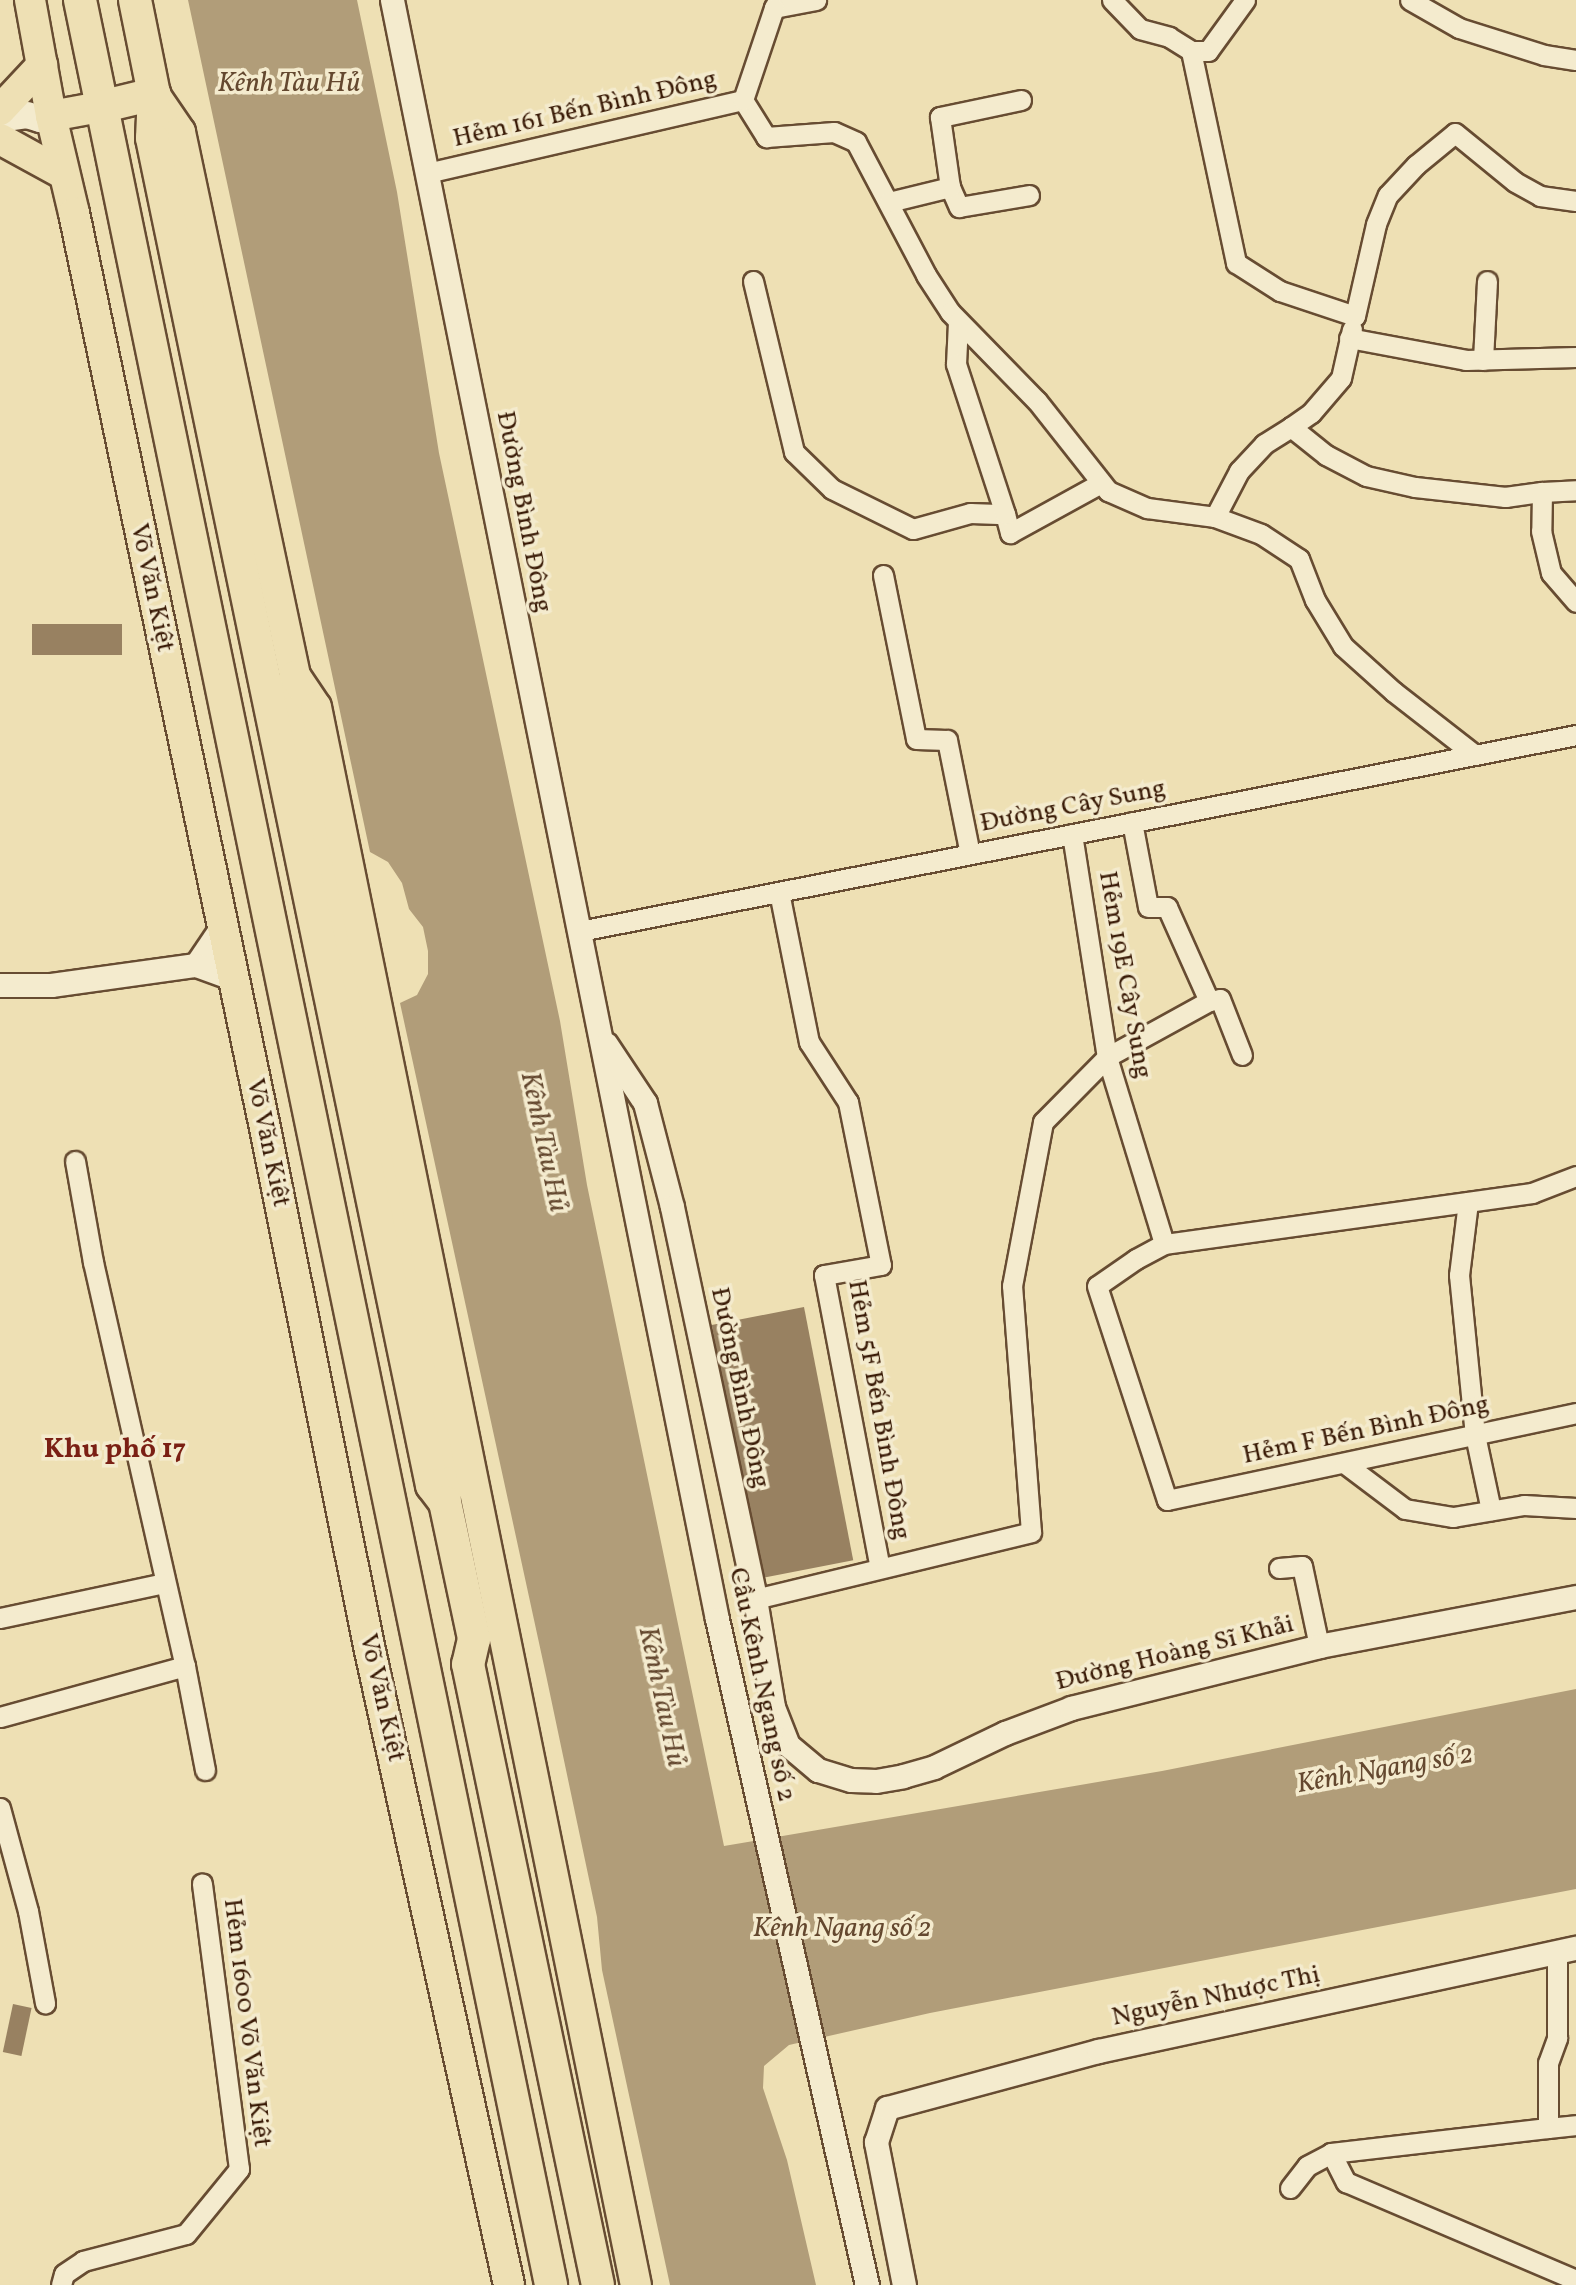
<!DOCTYPE html>
<html>
<head>
<meta charset="utf-8">
<style>
	body { margin:0 }
	#map { position:relative; width:1576px; height:2285px; overflow:hidden; background:#eee0b4; font-family:Vollkorn,serif }
	div>[style] { position:absolute }
	.water>* { inset:0; background:#b19d79 }
	.building>* { inset:0; background:#988161; transform-origin:0 0 }
	.roads { filter:drop-shadow(2px 0 #674c32) drop-shadow(-2px 0 #674c32) drop-shadow(0 2px #674c32) drop-shadow(0 -2px #674c32) }
	.minor>* { height:19px; margin:-9.5px; padding:0 9.5px; transform-origin:9.5px; border-radius:9.5px; background:#f4ebce }
	.tertiary>* { height:23px; margin:-11.5px; padding:0 11.5px; transform-origin:11.5px; border-radius:11.5px; background:#f4ebce }
	.secondary>* { height:26px; margin:-13px; padding:0 13px; transform-origin:13px; border-radius:13px; background:#f4ebce }
	.primary>* { height:30px; margin:-15px; padding:0 15px; transform-origin:15px; border-radius:15px; background:#eee0b4 }
	.trunk>* { height:32px; margin:-16px; padding:0 16px; transform-origin:16px; border-radius:16px; background:#eee0b4 }
	span { translate:-50% -50%; white-space:nowrap; text-align:center; line-height:1.15; -webkit-text-stroke:7px #f4ebce; paint-order:stroke }
	.street-label { font-size:26px; color:#3a1b07 }
	.water-label { font-size:28px; color:#64482f; font-style:italic }
	.neighbourhood-label { font-size:28px; color:#7a1f14; font-weight:700 }
</style>
</head>
<body>
<div id="map">
	<div class="water">
		<i style="clip-path:polygon(188px 0,357px 0,397px 192px,439px 453px,560px 1021px,587px 1185px,724px 1846px,1162px 1771px,1576px 1689px,1576px 1889px,930px 2013px,789px 2045px,764px 2066px,763px 2088px,787px 2160px,816px 2285px,670px 2285px,602px 1970px,597px 1917px,546px 1675px,400px 1003px,417px 995px,428px 974px,428px 951px,423px 927px,409px 909px,402px 883px,388px 862px,370px 852px)"></i>
	</div>
	<div class="building">
		<i style="left:32px;top:624px;width:90px;height:31px"></i>
		<i style="left:804px;top:1307px;width:258px;height:94px;rotate:79deg"></i>
		<i style="left:13px;top:2004px;width:19px;height:49px;rotate:12deg"></i>
	</div>
	<div class="roads">
		<div class="minor">
			<i style="left:778px;top:0;width:9px;rotate:117deg"></i>
			<i style="left:774px;top:8px;width:43px;rotate:-10.8deg"></i>
			<i style="left:1112px;top:0;width:40px;rotate:46deg"></i>
			<i style="left:1140px;top:29px;width:30px;rotate:15deg"></i>
			<i style="left:1169px;top:37px;width:26px;rotate:32deg"></i>
			<i style="left:1245px;top:0;width:63px;rotate:126deg"></i>
			<i style="left:1208px;top:51px;width:17px;rotate:180deg"></i>
			<i style="left:1191px;top:51px;width:217px;rotate:78deg"></i>
			<i style="left:1236px;top:263px;width:52px;rotate:32.5deg"></i>
			<i style="left:1280px;top:291px;width:79px;rotate:18.4deg"></i>
			<i style="left:1355px;top:316px;width:94px;rotate:-77.1deg"></i>
			<i style="left:1376px;top:224px;width:31px;rotate:-68deg"></i>
			<i style="left:1388px;top:195px;width:41px;rotate:-47deg"></i>
			<i style="left:1416px;top:165px;width:50px;rotate:-39.4deg"></i>
			<i style="left:1455px;top:133px;width:77px;rotate:39.2deg"></i>
			<i style="left:1515px;top:182px;width:29px;rotate:29deg"></i>
			<i style="left:1540px;top:196px;width:36px;rotate:8deg"></i>
			<i style="left:1410px;top:0;width:56px;rotate:29.7deg"></i>
			<i style="left:1459px;top:28px;width:89px;rotate:17.6deg"></i>
			<i style="left:1544px;top:55px;width:32px;rotate:9deg"></i>
			<i style="left:743px;top:100px;width:44px;rotate:58.1deg"></i>
			<i style="left:766px;top:137px;width:68px;rotate:-4.2deg"></i>
			<i style="left:834px;top:132px;width:24px;rotate:24deg"></i>
			<i style="left:856px;top:142px;width:150px;rotate:62.2deg"></i>
			<i style="left:926px;top:275px;width:44px;rotate:57deg"></i>
			<i style="left:950px;top:312px;width:124px;rotate:45.7deg"></i>
			<i style="left:1037px;top:401px;width:115px;rotate:51.7deg"></i>
			<i style="left:1108px;top:491px;width:43px;rotate:23.6deg"></i>
			<i style="left:1147px;top:508px;width:69px;rotate:7.5deg"></i>
			<i style="left:1021px;top:100px;width:83px;rotate:168.1deg"></i>
			<i style="left:940px;top:117px;width:71px;rotate:81.9deg"></i>
			<i style="left:950px;top:187px;width:22px;rotate:66deg"></i>
			<i style="left:959px;top:207px;width:71px;rotate:-9.7deg"></i>
			<i style="left:427px;top:173px;width:324px;rotate:-13deg"></i>
			<i style="left:743px;top:100px;width:97px;rotate:-71.4deg"></i>
			<i style="left:889px;top:202px;width:63px;rotate:-13.8deg"></i>
			<i style="left:753px;top:281px;width:176px;rotate:76.5deg"></i>
			<i style="left:794px;top:452px;width:53px;rotate:44.2deg"></i>
			<i style="left:832px;top:489px;width:90px;rotate:26.3deg"></i>
			<i style="left:913px;top:529px;width:59px;rotate:-15.7deg"></i>
			<i style="left:970px;top:513px;width:35px;rotate:2deg"></i>
			<i style="left:1005px;top:514px;width:20px;rotate:75deg"></i>
			<i style="left:1010px;top:533px;width:104px;rotate:-28.8deg"></i>
			<i style="left:958px;top:322px;width:42px;rotate:92.7deg"></i>
			<i style="left:956px;top:364px;width:158px;rotate:71.9deg"></i>
			<i style="left:1349px;top:338px;width:119px;rotate:10.6deg"></i>
			<i style="left:1466px;top:360px;width:110px;rotate:-1.6deg"></i>
			<i style="left:1483px;top:360px;width:79px;rotate:-87.1deg"></i>
			<i style="left:1291px;top:427px;width:24px;rotate:-35deg"></i>
			<i style="left:1311px;top:413px;width:46px;rotate:-49.4deg"></i>
			<i style="left:1341px;top:378px;width:50px;rotate:-77.3deg"></i>
			<i style="left:1542px;top:492px;width:34px;rotate:-3deg"></i>
			<i style="left:883px;top:575px;width:167px;rotate:78.6deg"></i>
			<i style="left:916px;top:739px;width:31px;rotate:2deg"></i>
			<i style="left:947px;top:740px;width:116px;rotate:78.6deg"></i>
			<i style="left:1475px;top:755px;width:103px;rotate:-142.1deg"></i>
			<i style="left:1394px;top:692px;width:69px;rotate:-138deg"></i>
			<i style="left:1343px;top:646px;width:54px;rotate:-121.3deg"></i>
			<i style="left:1315px;top:600px;width:44px;rotate:-111.3deg"></i>
			<i style="left:1299px;top:559px;width:45px;rotate:-146.7deg"></i>
			<i style="left:1261px;top:534px;width:49px;rotate:-159.7deg"></i>
			<i style="left:1215px;top:517px;width:52px;rotate:-62.4deg"></i>
			<i style="left:1239px;top:471px;width:37px;rotate:-47deg"></i>
			<i style="left:1264px;top:444px;width:32px;rotate:-32deg"></i>
			<i style="left:1291px;top:427px;width:45px;rotate:38.7deg"></i>
			<i style="left:1326px;top:455px;width:45px;rotate:27.7deg"></i>
			<i style="left:1366px;top:476px;width:50px;rotate:12.7deg"></i>
			<i style="left:1415px;top:487px;width:91px;rotate:6.3deg"></i>
			<i style="left:1505px;top:497px;width:37px;rotate:-8deg"></i>
			<i style="left:1542px;top:492px;width:39px;rotate:91deg"></i>
			<i style="left:1541px;top:531px;width:43px;rotate:76.6deg"></i>
			<i style="left:1551px;top:573px;width:38px;rotate:49deg"></i>
			<i style="left:1132px;top:822px;width:86px;rotate:79.3deg"></i>
			<i style="left:1148px;top:907px;width:19px"></i>
			<i style="left:1167px;top:907px;width:103px;rotate:65.9deg"></i>
			<i style="left:1209px;top:1001px;width:11px;rotate:-10deg"></i>
			<i style="left:1220px;top:999px;width:60px;rotate:68.6deg"></i>
			<i style="left:1072px;top:834px;width:226px;rotate:81.1deg"></i>
			<i style="left:1107px;top:1057px;width:195px;rotate:73deg"></i>
			<i style="left:779px;top:892px;width:153px;rotate:78.7deg"></i>
			<i style="left:809px;top:1042px;width:72px;rotate:57deg"></i>
			<i style="left:848px;top:1102px;width:166px;rotate:78.6deg"></i>
			<i style="left:881px;top:1265px;width:58px;rotate:170deg"></i>
			<i style="left:824px;top:1275px;width:298px;rotate:79.2deg"></i>
			<i style="left:580px;top:931px;width:1015px;rotate:-11.13deg"></i>
			<i style="left:75px;top:1161px;width:103px;rotate:79.9deg"></i>
			<i style="left:93px;top:1262px;width:414px;rotate:77.2deg"></i>
			<i style="left:185px;top:1666px;width:106px;rotate:79.1deg"></i>
			<i style="left:1576px;top:1176px;width:47px;rotate:158.9deg"></i>
			<i style="left:1532px;top:1193px;width:372px;rotate:172.1deg"></i>
			<i style="left:1164px;top:1244px;width:32px;rotate:152deg"></i>
			<i style="left:1136px;top:1259px;width:47px;rotate:145.3deg"></i>
			<i style="left:1097px;top:1286px;width:225px;rotate:71.9deg"></i>
			<i style="left:1167px;top:1500px;width:418px;rotate:-12deg"></i>
			<i style="left:1468px;top:1202px;width:74px;rotate:97deg"></i>
			<i style="left:1459px;top:1275px;width:161px;rotate:84.3deg"></i>
			<i style="left:1475px;top:1435px;width:77px;rotate:78deg"></i>
			<i style="left:1344px;top:1463px;width:76px;rotate:37deg"></i>
			<i style="left:1405px;top:1509px;width:49px;rotate:9.5deg"></i>
			<i style="left:1453px;top:1517px;width:72px;rotate:-9.6deg"></i>
			<i style="left:1524px;top:1505px;width:52px;rotate:3.3deg"></i>
			<i style="left:1279px;top:1568px;width:23px;rotate:-5deg"></i>
			<i style="left:1302px;top:1566px;width:82px;rotate:78deg"></i>
			<i style="left:755px;top:1599px;width:284px;rotate:-13.6deg"></i>
			<i style="left:1031px;top:1532px;width:247px;rotate:-94.4deg"></i>
			<i style="left:1012px;top:1286px;width:167px;rotate:-79.3deg"></i>
			<i style="left:1043px;top:1122px;width:91px;rotate:-45.4deg"></i>
			<i style="left:1107px;top:1057px;width:116px;rotate:-28.8deg"></i>
			<i style="left:0;top:1618px;width:168px;rotate:-12deg"></i>
			<i style="left:0;top:1717px;width:192px;rotate:-15.4deg"></i>
			<i style="left:0;top:1808px;width:107px;rotate:74.8deg"></i>
			<i style="left:28px;top:1911px;width:94px;rotate:79.5deg"></i>
			<i style="left:1548px;top:2128px;width:28px;rotate:-6deg"></i>
			<i style="left:1331px;top:2153px;width:33px;rotate:63deg"></i>
			<i style="left:1346px;top:2182px;width:250px;rotate:23.1deg"></i>
			<i style="left:1290px;top:2188px;width:28px;rotate:-52deg"></i>
			<i style="left:1307px;top:2166px;width:27px;rotate:-28deg"></i>
			<i style="left:1331px;top:2153px;width:218px;rotate:-6.6deg"></i>
			<i style="left:1548px;top:2128px;width:65px;rotate:-90deg"></i>
			<i style="left:1548px;top:2063px;width:27px;rotate:-70deg"></i>
			<i style="left:1557px;top:2038px;width:86px;rotate:-90deg"></i>
			<i style="left:61px;top:2285px;width:11px;rotate:-75deg"></i>
			<i style="left:64px;top:2274px;width:23px;rotate:-34deg"></i>
			<i style="left:83px;top:2261px;width:106px;rotate:-14.7deg"></i>
			<i style="left:186px;top:2234px;width:84px;rotate:-50.8deg"></i>
			<i style="left:239px;top:2169px;width:288px;rotate:-97.4deg"></i>
		</div>
		<div class="tertiary">
			<i style="left:392px;top:0;width:1651px;rotate:78.65deg"></i>
			<i style="left:717px;top:1619px;width:683px;rotate:77.31deg"></i>
			<i style="left:196px;top:965px;width:45px;rotate:-56deg"></i>
			<i style="left:0;top:985px;width:51px"></i>
			<i style="left:51px;top:985px;width:146px;rotate:-7.9deg"></i>
			<i style="left:196px;top:965px;width:38px;rotate:20deg"></i>
			<i style="left:606px;top:1044px;width:71px;rotate:56.5deg"></i>
			<i style="left:645px;top:1103px;width:107px;rotate:75.4deg"></i>
			<i style="left:672px;top:1207px;width:401px;rotate:78deg"></i>
			<i style="left:755px;top:1599px;width:109px;rotate:80.5deg"></i>
			<i style="left:773px;top:1707px;width:41px;rotate:68.5deg"></i>
			<i style="left:788px;top:1745px;width:39px;rotate:40deg"></i>
			<i style="left:818px;top:1770px;width:34px;rotate:17deg"></i>
			<i style="left:851px;top:1780px;width:25px;rotate:2deg"></i>
			<i style="left:876px;top:1781px;width:27px;rotate:-10deg"></i>
			<i style="left:903px;top:1776px;width:32px;rotate:-16deg"></i>
			<i style="left:934px;top:1767px;width:79px;rotate:-25.6deg"></i>
			<i style="left:1005px;top:1733px;width:71px;rotate:-20.7deg"></i>
			<i style="left:1071px;top:1708px;width:256px;rotate:-14deg"></i>
			<i style="left:1319px;top:1646px;width:262px;rotate:-10.8deg"></i>
			<i style="left:904px;top:2285px;width:146px;rotate:-101.1deg"></i>
			<i style="left:876px;top:2142px;width:36px;rotate:-72deg"></i>
			<i style="left:887px;top:2108px;width:219px;rotate:-15.1deg"></i>
			<i style="left:1098px;top:2051px;width:489px;rotate:-12.2deg"></i>
		</div>
		<div class="secondary">
			<i style="left:0;top:119px;width:27px;rotate:-8deg"></i>
			<i style="left:27px;top:115px;width:14px;rotate:17deg"></i>
			<i style="left:40px;top:119px;width:11px;rotate:-15deg"></i>
		</div>
		<div class="primary">
			<i style="left:30px;top:0;width:118px;rotate:79.7deg"></i>
			<i style="left:51px;top:116px;width:100px;rotate:76.7deg"></i>
			<i style="left:74px;top:213px;width:940px;rotate:78.21deg"></i>
			<i style="left:266px;top:1133px;width:523px;rotate:78.65deg"></i>
			<i style="left:369px;top:1646px;width:654px;rotate:77.64deg"></i>
			<i style="left:154px;top:94px;width:46px;rotate:55.6deg"></i>
			<i style="left:180px;top:132px;width:556px;rotate:78.06deg"></i>
			<i style="left:295px;top:676px;width:36px;rotate:93deg"></i>
			<i style="left:293px;top:712px;width:785px;rotate:78.62deg"></i>
			<i style="left:448px;top:1482px;width:20px;rotate:99deg"></i>
			<i style="left:0;top:110px;width:62px;rotate:-47deg"></i>
			<i style="left:51px;top:116px;width:50px;rotate:-10.4deg"></i>
			<i style="left:0;top:139px;width:73px;rotate:28.7deg"></i>
			<i style="left:295px;top:676px;width:37px;rotate:56deg"></i>
			<i style="left:316px;top:707px;width:1610px;rotate:78.54deg"></i>
		</div>
		<div class="trunk">
			<i style="left:80px;top:0;width:2333px;rotate:78.35deg"></i>
			<i style="left:135px;top:0;width:96px;rotate:78.6deg"></i>
			<i style="left:154px;top:94px;width:44px;rotate:92.6deg"></i>
			<i style="left:152px;top:138px;width:1376px;rotate:78.26deg"></i>
			<i style="left:432px;top:1485px;width:21px;rotate:53deg"></i>
			<i style="left:445px;top:1502px;width:140px;rotate:78deg"></i>
			<i style="left:474px;top:1639px;width:26px;rotate:103deg"></i>
			<i style="left:468px;top:1664px;width:634px;rotate:78.18deg"></i>
			<i style="left:100px;top:107px;width:56px;rotate:-13.5deg"></i>
		</div>
	</div>
	<div class="street-label">
		<span style="left:585px;top:110px;rotate:-13deg">Hẻm 161 Bến Bình Đông</span>
		<span style="left:523px;top:512px;rotate:79deg">Đường Bình Đông</span>
		<span style="left:151px;top:588px;rotate:78deg">Võ Văn Kiệt</span>
		<span style="left:1073px;top:807px;rotate:-11deg">Đường Cây Sung</span>
		<span style="left:1124px;top:975px;rotate:80deg">Hẻm 19E Cây Sung</span>
		<span style="left:267px;top:1143px;rotate:78deg">Võ Văn Kiệt</span>
		<span style="left:739px;top:1388px;rotate:78deg">Đường Bình Đông</span>
		<span style="left:878px;top:1410px;rotate:80deg">Hẻm 5F Bến Bình Đông</span>
		<span style="left:1366px;top:1431px;rotate:-12deg">Hẻm F Bến Bình Đông</span>
		<span style="left:1175px;top:1654px;rotate:-14deg">Đường Hoàng Sĩ Khải</span>
		<span style="left:761px;top:1685px;rotate:78deg">Cầu Kênh Ngang số 2</span>
		<span style="left:381px;top:1698px;rotate:77deg">Võ Văn Kiệt</span>
		<span style="left:1216px;top:1997px;rotate:-12deg">Nguyễn Nhược Thị</span>
		<span style="left:246px;top:2023px;rotate:83deg">Hẻm 1600 Võ Văn Kiệt</span>
	</div>
	<div class="water-label">
		<span style="left:289px;top:84px">Kênh Tàu Hủ</span>
		<span style="left:543px;top:1142px;rotate:78deg">Kênh Tàu Hủ</span>
		<span style="left:661px;top:1697px;rotate:78deg">Kênh Tàu Hủ</span>
		<span style="left:1385px;top:1770px;rotate:-10deg">Kênh Ngang số 2</span>
		<span style="left:842px;top:1929px">Kênh Ngang số 2</span>
	</div>
	<div class="neighbourhood-label">
		<span style="left:115px;top:1450px">Khu phố 17</span>
	</div>
</div>
</body>
</html>
